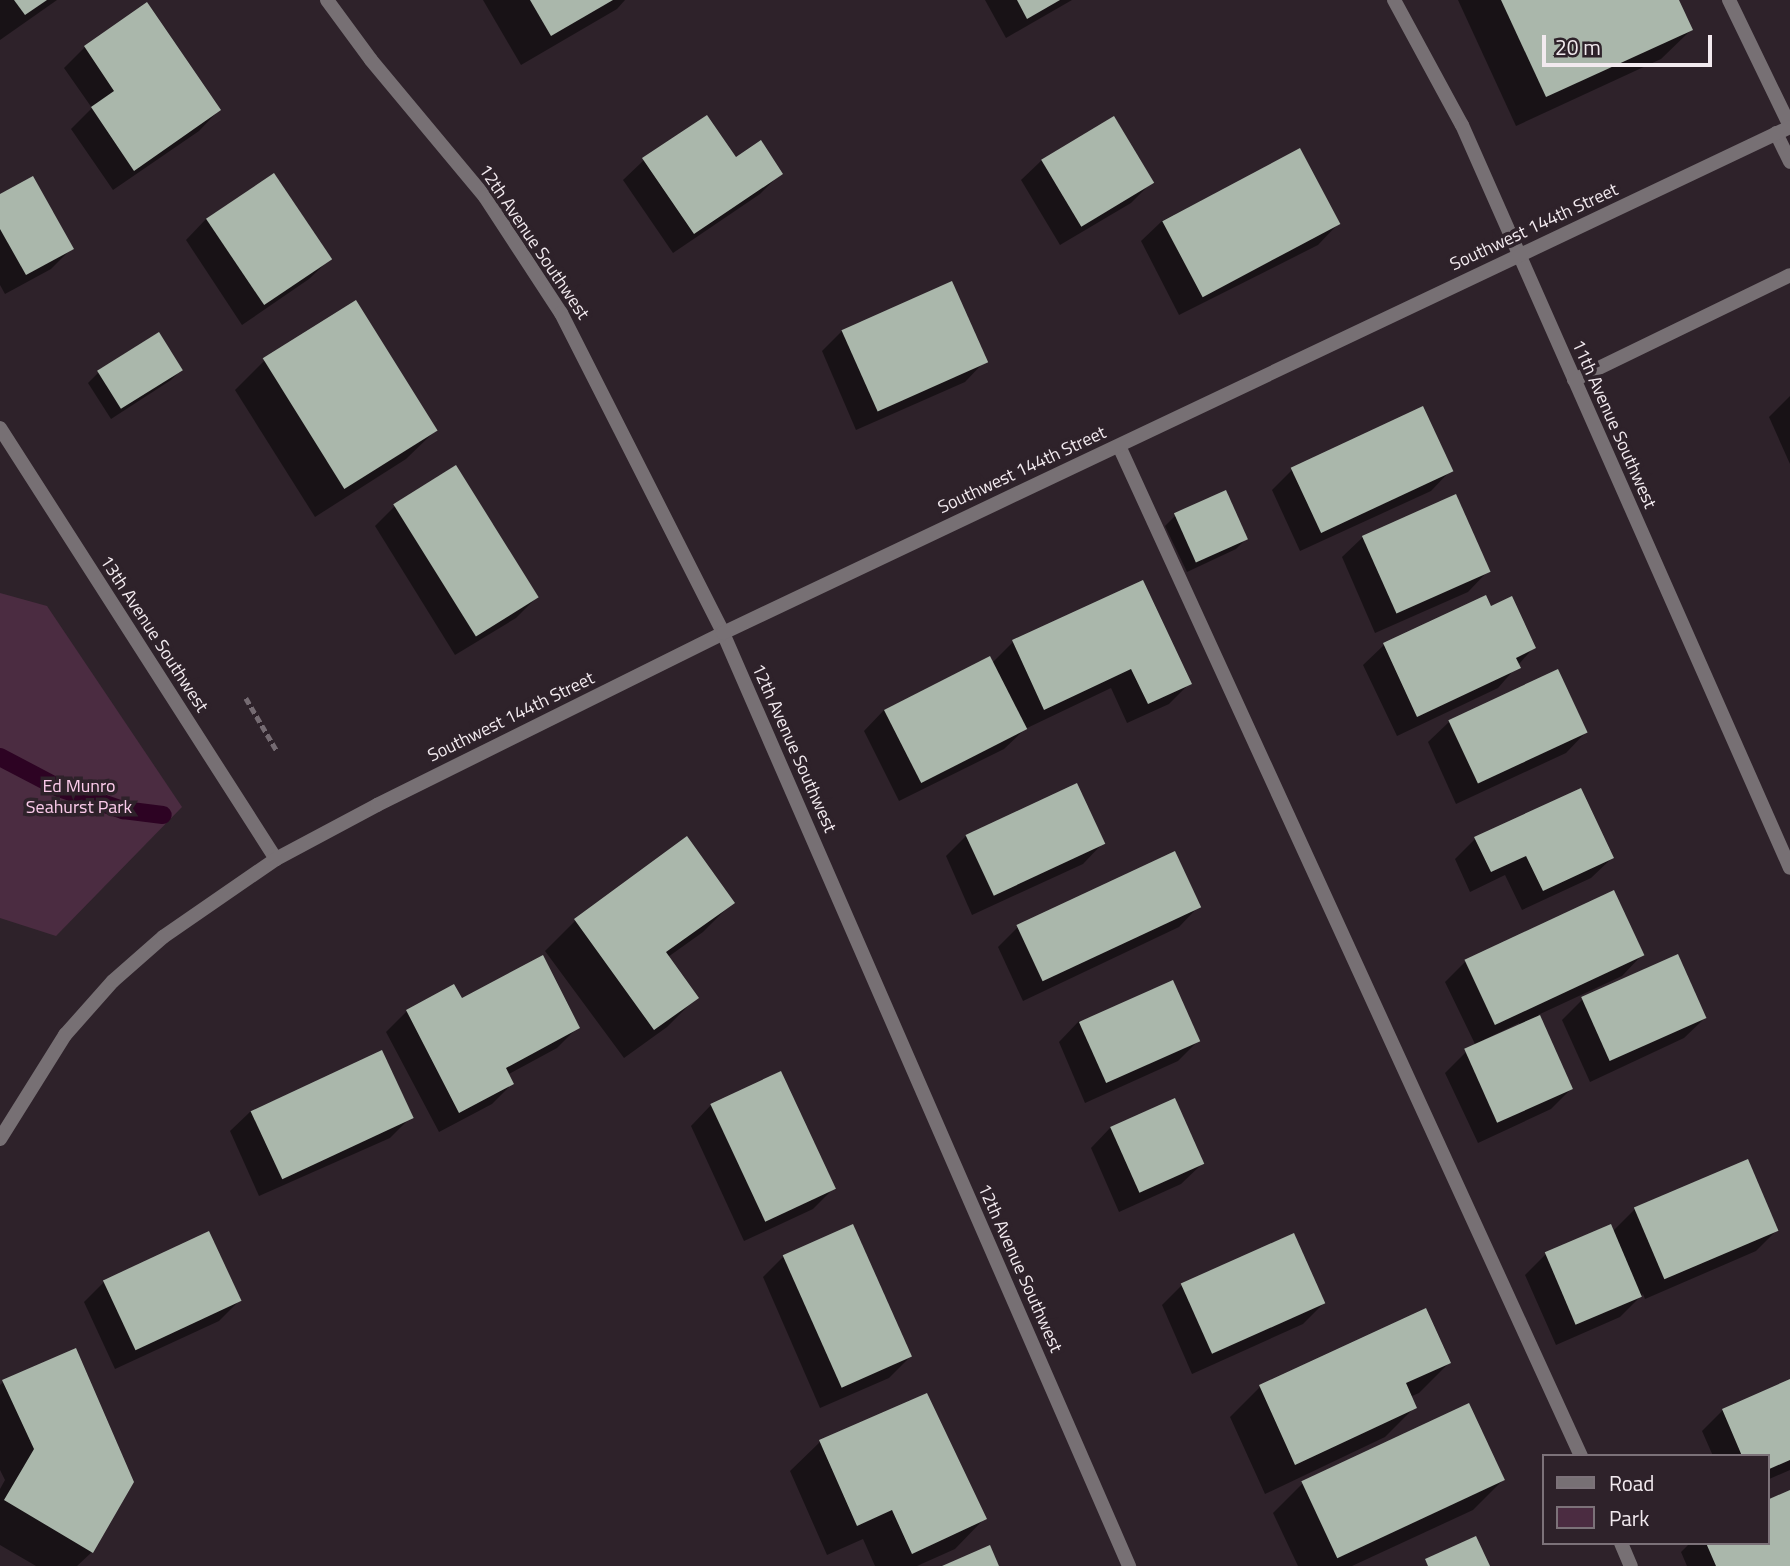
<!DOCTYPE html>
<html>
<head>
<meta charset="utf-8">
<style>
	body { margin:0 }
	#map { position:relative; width:1790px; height:1566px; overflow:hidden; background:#2e222a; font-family:"Titillium Web",sans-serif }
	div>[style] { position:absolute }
	.green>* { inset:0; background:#4b2c41 }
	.shadow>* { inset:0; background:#0007 }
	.stream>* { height:18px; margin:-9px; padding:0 9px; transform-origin:9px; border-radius:9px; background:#2d0323 }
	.building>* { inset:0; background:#aab7ab; transform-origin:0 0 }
	.path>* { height:4.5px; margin-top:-2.25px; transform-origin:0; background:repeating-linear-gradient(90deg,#756b72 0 7px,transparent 0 10.5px) }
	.service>* { height:14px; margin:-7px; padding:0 7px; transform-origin:7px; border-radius:7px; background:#777074 }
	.minor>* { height:14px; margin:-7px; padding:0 7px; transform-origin:7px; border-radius:7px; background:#777074 }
	.tertiary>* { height:14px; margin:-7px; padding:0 7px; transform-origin:7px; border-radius:7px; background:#777074 }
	span { translate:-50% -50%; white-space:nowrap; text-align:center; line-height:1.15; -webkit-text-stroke:7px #2e222a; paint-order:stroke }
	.street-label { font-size:18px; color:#f2eaef }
	.park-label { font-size:18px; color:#fbcbea }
	.legend { position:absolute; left:1542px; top:1454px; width:228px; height:91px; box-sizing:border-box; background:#2e222a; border:2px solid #7c7279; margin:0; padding:9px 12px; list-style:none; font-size:21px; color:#f2eaef }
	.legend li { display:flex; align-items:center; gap:14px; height:35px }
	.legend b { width:35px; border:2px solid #7c7279 }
	.scale { position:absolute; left:1542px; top:35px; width:170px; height:32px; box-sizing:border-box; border:4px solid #f2eaef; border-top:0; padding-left:9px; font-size:21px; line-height:24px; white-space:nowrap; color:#f2eaef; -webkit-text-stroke:5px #2e222a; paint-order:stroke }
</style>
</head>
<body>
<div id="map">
	<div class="green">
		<i style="clip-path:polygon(0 593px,47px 606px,182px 807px,56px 936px,0 918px)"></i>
	</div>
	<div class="shadow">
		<i style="clip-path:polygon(0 0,57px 0,0 40px)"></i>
		<i style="clip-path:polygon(483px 0,625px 0,617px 9px,521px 65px)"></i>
		<i style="clip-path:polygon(985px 0,1072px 0,1006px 38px)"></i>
		<i style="clip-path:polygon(1458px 0,1678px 0,1691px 30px,1661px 59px,1516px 126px)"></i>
		<i style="clip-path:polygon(147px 5px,219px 110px,199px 131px,113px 190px,71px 129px,92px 108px,64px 68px,85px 47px)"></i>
		<i style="clip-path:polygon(1300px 150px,1338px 224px,1318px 245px,1179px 315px,1141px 241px,1162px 221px)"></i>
		<i style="clip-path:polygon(644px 160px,735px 160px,781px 173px,760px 194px,673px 253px,623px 180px)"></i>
		<i style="clip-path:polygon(1042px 160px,1151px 183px,1131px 203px,1060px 245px,1021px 180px)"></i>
		<i style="clip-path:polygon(0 196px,72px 248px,51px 269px,5px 294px,0 285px)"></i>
		<i style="clip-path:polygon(206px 219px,330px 259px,309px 279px,242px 325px,186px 240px)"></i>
		<i style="clip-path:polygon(842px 331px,985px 361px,965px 382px,856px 430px,822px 351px)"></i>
		<i style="clip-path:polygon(264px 361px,436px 430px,406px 459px,315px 517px,235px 390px)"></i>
		<i style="clip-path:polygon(181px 370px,171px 380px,111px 419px,88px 383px,98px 373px)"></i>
		<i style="clip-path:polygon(1790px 396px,1790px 464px,1769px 417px)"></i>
		<i style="clip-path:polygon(1292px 470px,1451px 470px,1431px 491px,1300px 551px,1272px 490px)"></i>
		<i style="clip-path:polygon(395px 506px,536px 598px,516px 618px,455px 655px,375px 526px)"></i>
		<i style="clip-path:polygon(1175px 516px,1246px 539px,1236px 549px,1187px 572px,1165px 526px)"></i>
		<i style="clip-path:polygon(1363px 537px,1488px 571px,1468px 592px,1375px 633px,1342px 557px)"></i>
		<i style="clip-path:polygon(1142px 582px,1189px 684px,1169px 704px,1127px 723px,1111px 688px,1025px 729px,1004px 749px,899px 801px,864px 731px,884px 710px,992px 663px,1013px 642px)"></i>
		<i style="clip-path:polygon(1485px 598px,1490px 609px,1534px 647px,1498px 688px,1397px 736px,1363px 665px,1384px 645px)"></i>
		<i style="clip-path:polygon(1558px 671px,1586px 732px,1566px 753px,1456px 804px,1428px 742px,1449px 722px)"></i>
		<i style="clip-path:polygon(966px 836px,1103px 843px,1083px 864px,972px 915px,946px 856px)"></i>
		<i style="clip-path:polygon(687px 838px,733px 902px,703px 932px,668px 957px,696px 998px,667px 1027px,624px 1058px,545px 951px,575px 921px)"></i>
		<i style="clip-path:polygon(1475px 839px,1612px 858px,1591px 878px,1522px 910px,1505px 875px,1470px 892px,1455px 859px)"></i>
		<i style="clip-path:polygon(1199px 906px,1179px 927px,1023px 1001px,998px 947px,1018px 927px)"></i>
		<i style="clip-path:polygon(1642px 955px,1622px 976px,1538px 1015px,1571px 1089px,1551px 1109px,1478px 1143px,1445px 1073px,1466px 1052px,1521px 1026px,1519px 1023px,1475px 1044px,1445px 982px,1466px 961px)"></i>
		<i style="clip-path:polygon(1583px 999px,1705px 1018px,1684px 1038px,1590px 1082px,1562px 1020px)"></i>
		<i style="clip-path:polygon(461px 1001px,578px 1027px,557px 1048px,507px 1075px,512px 1084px,492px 1104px,439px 1132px,386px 1032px,407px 1011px)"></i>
		<i style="clip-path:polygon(1079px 1021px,1198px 1041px,1178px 1061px,1085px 1103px,1059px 1042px)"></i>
		<i style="clip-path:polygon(382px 1053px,411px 1117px,390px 1138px,259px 1196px,230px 1131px,251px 1111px)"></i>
		<i style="clip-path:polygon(711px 1105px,833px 1189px,813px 1209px,744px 1241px,691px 1126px)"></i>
		<i style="clip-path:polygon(1111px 1127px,1202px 1164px,1181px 1184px,1119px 1212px,1091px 1148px)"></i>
		<i style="clip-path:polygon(1635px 1209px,1777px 1230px,1756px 1251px,1645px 1299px,1643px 1294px,1620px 1317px,1556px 1345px,1525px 1275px,1546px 1254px,1612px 1232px)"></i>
		<i style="clip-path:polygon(783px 1257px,910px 1357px,889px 1378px,820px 1408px,763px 1277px)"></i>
		<i style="clip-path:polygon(104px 1282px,239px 1301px,219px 1321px,115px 1369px,84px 1302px)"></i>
		<i style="clip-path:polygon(1182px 1285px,1323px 1304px,1303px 1324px,1192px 1374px,1162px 1305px)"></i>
		<i style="clip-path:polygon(1449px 1363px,1419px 1393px,1410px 1397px,1415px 1407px,1385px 1437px,1265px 1494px,1230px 1417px,1260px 1387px)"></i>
		<i style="clip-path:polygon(1790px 1381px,1790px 1470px,1767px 1480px,1767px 1456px,1713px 1456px,1702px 1431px,1723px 1410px)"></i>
		<i style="clip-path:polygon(3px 1382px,92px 1552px,77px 1566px,36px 1566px,0 1545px,0 1489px,5px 1480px,0 1470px,0 1385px)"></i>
		<i style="clip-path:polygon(820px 1442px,984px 1519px,955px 1549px,917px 1566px,875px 1566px,863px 1539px,827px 1555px,790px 1471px)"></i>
		<i style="clip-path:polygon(1503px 1480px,1473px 1510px,1352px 1566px,1298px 1566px,1273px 1513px,1303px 1483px)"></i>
		<i style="clip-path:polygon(1790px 1492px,1790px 1566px,1687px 1566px,1681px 1552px,1690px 1543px,1767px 1543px)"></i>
	</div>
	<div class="stream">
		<i style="left:0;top:757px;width:67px;rotate:27.7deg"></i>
		<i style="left:59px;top:788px;width:68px;rotate:19deg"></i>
		<i style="left:123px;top:810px;width:40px;rotate:7.1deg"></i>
	</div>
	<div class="building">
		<i style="clip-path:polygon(14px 0,47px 0,25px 15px)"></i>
		<i style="clip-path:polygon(530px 0,613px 0,551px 36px)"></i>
		<i style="clip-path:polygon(1017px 0,1060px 0,1027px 19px)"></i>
		<i style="clip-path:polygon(1501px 0,1679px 0,1693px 30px,1546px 97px)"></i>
		<i style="clip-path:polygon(147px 2px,221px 110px,134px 171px,91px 107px,114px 91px,84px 46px)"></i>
		<i style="clip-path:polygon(707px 115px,736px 157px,761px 140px,783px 174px,694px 234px,642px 158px)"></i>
		<i style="left:1114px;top:116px;width:78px;height:85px;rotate:59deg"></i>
		<i style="left:1300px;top:148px;width:86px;height:156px;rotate:62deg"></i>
		<i style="left:274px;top:173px;width:104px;height:82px;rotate:56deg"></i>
		<i style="clip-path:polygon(33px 176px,74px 249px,26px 275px,0 229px,0 194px)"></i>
		<i style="left:952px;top:281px;width:89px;height:121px;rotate:66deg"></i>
		<i style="left:356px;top:300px;width:154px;height:110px;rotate:58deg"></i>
		<i style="left:159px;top:332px;width:45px;height:73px;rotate:58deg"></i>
		<i style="left:1423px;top:406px;width:72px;height:146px;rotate:65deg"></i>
		<i style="left:456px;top:465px;width:156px;height:74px;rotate:58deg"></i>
		<i style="left:1226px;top:490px;width:54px;height:57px;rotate:66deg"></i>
		<i style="left:1456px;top:494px;width:85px;height:103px;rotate:66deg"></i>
		<i style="clip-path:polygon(1143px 580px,1192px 684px,1148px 704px,1131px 669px,1044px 710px,1012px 640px)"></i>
		<i style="clip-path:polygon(1486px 595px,1491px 606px,1512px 596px,1536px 648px,1516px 658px,1521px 668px,1417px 717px,1383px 643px)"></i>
		<i style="left:990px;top:656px;width:82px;height:119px;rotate:63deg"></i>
		<i style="left:1558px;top:669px;width:70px;height:121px;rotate:65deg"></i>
		<i style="left:1077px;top:783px;width:67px;height:123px;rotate:65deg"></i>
		<i style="clip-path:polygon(1581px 788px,1614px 858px,1543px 891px,1526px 856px,1491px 872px,1474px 837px)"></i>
		<i style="clip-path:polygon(687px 836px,735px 903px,666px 952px,699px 998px,654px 1030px,574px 919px)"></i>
		<i style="left:1175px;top:851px;width:62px;height:175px;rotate:65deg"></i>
		<i style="left:1614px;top:890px;width:72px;height:165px;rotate:65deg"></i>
		<i style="left:1678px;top:954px;width:70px;height:106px;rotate:66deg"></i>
		<i style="clip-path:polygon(543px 955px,580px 1028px,506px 1068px,514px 1084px,459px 1113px,406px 1010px,454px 984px,462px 998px)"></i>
		<i style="left:1173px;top:980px;width:67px;height:103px;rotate:66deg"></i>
		<i style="left:1540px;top:1015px;width:81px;height:83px;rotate:66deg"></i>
		<i style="left:382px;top:1050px;width:75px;height:145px;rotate:65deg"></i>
		<i style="left:781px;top:1071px;width:130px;height:78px;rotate:65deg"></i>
		<i style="left:1175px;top:1098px;width:72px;height:71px;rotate:66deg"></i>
		<i style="left:1748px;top:1159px;width:78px;height:124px;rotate:67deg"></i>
		<i style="left:853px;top:1224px;width:145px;height:77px;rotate:66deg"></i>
		<i style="left:1611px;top:1224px;width:79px;height:72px;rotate:67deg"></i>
		<i style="left:209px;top:1231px;width:77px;height:117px;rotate:65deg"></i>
		<i style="left:1294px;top:1233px;width:77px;height:124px;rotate:66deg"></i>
		<i style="clip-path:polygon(1426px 1308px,1451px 1363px,1406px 1383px,1417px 1408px,1295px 1465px,1259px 1385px)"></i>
		<i style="clip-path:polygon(76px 1348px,134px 1482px,93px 1553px,4px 1500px,34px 1449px,2px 1380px)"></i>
		<i style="clip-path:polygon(1790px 1379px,1790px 1460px,1767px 1470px,1767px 1456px,1742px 1456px,1722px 1409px)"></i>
		<i style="clip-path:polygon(927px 1393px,987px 1519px,912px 1554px,892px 1510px,857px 1526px,819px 1440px)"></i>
		<i style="left:1469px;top:1403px;width:85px;height:185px;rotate:65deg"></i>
		<i style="clip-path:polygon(1790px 1490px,1790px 1566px,1716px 1566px,1706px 1543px,1767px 1543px,1767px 1500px)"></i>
		<i style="clip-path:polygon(1476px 1536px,1490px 1566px,1428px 1566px,1425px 1559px)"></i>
		<i style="clip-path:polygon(990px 1545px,999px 1566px,942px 1566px)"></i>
	</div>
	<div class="path">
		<i style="left:246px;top:698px;width:61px;rotate:59.7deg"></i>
	</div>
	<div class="service">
		<i style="left:1729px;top:0;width:140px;rotate:64.2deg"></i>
		<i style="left:1776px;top:133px;width:32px;rotate:64deg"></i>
		<i style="left:1574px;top:380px;width:240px;rotate:-25.9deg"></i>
		<i style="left:1119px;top:446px;width:1111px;rotate:65.42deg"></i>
		<i style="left:1621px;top:1543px;width:25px;rotate:67deg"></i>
	</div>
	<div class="minor">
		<i style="left:327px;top:0;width:74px;rotate:53.7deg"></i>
		<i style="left:371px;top:60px;width:178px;rotate:50.2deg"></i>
		<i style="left:485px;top:197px;width:139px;rotate:56.8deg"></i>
		<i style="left:561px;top:313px;width:359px;rotate:63.1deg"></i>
		<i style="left:723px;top:633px;width:1018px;rotate:66.48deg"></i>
		<i style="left:1394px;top:0;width:142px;rotate:61.5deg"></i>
		<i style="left:1462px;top:125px;width:812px;rotate:66.18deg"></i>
		<i style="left:0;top:428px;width:512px;rotate:57.37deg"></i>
	</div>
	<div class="tertiary">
		<i style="left:0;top:1139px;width:123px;rotate:-58deg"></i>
		<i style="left:65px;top:1035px;width:72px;rotate:-48.4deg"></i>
		<i style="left:113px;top:981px;width:67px;rotate:-41.3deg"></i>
		<i style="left:163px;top:937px;width:137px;rotate:-34.6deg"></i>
		<i style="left:276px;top:859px;width:115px;rotate:-28.1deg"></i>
		<i style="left:377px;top:805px;width:386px;rotate:-26.4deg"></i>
		<i style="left:723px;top:633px;width:1181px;rotate:-25.37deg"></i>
	</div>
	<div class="street-label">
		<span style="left:1534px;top:227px;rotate:-25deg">Southwest 144th Street</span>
		<span style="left:534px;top:242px;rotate:56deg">12th Avenue Southwest</span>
		<span style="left:1614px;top:424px;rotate:66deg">11th Avenue Southwest</span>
		<span style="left:1022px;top:470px;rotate:-25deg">Southwest 144th Street</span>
		<span style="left:154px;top:634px;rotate:57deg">13th Avenue Southwest</span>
		<span style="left:511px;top:717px;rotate:-26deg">Southwest 144th Street</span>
		<span style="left:794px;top:748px;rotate:66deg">12th Avenue Southwest</span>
		<span style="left:1020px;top:1268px;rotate:66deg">12th Avenue Southwest</span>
	</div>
	<div class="park-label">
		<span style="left:79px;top:797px">Ed Munro<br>Seahurst Park</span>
	</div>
	<ul class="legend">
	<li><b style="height:9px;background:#777074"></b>Road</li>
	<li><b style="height:19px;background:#4b2c41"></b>Park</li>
	</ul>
	<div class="scale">20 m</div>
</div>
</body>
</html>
